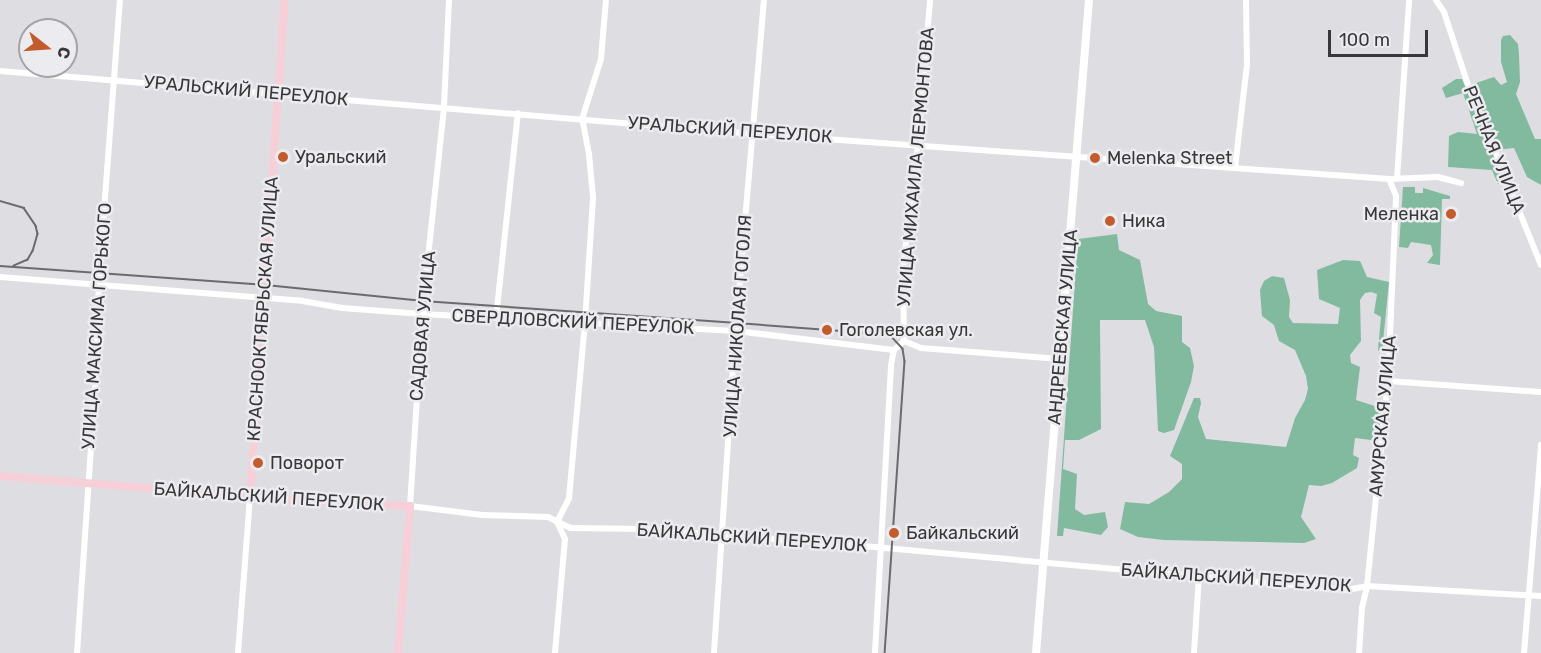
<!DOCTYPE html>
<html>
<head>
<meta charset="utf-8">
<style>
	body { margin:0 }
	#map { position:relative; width:1541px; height:653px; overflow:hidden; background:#dedee2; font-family:Rubik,sans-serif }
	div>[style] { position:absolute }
	.green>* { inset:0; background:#82ba9f }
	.minor>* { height:6px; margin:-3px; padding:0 3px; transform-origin:3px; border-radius:3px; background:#fff }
	.tertiary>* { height:8px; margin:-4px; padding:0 4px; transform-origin:4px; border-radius:4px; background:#fff }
	.secondary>* { height:8px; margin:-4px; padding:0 4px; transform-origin:4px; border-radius:4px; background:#f7cfd8 }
	.tram>* { height:1.5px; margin:-0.75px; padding:0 0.75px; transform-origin:0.75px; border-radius:0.75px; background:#6b6b6d }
	.dots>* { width:16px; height:16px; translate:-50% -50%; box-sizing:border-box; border:3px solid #ecebef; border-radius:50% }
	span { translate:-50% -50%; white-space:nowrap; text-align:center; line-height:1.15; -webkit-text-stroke:5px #ecebef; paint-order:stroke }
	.street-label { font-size:18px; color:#38383a }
	.poi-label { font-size:18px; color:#38383a }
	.left { translate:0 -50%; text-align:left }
	.right { translate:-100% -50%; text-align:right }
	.north { position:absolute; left:18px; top:18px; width:60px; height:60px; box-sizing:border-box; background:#ecebef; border:2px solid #a4a3a7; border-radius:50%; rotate:107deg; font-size:16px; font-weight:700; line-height:24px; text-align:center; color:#38383a }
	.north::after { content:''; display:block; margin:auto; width:21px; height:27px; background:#c25c2c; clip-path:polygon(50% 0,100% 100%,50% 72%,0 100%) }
	.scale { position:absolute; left:1328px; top:30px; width:100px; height:27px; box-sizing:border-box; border:3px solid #38383a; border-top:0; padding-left:8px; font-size:18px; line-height:21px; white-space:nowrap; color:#38383a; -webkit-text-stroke:4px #ecebef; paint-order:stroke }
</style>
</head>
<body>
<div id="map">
	<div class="green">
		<i style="clip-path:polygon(1510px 35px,1518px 44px,1519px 54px,1520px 82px,1516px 94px,1535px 139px,1541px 139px,1541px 185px,1527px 177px,1514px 148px,1495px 150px,1470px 85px,1494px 77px,1501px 85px,1507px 82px,1501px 62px,1501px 40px,1503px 36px)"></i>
		<i style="clip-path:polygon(1456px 79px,1462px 79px,1505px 181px,1498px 184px,1492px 170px,1448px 167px,1449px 136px,1458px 132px,1477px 134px,1463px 93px,1446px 98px,1442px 88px)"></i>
		<i style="clip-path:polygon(1403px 187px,1415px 187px,1415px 193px,1423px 193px,1423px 188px,1450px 196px,1450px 199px,1442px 199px,1440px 265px,1427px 263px,1433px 255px,1431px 245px,1411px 242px,1408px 248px,1399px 247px)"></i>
		<i style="clip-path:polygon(1117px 234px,1119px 250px,1140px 260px,1148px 304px,1156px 311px,1182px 316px,1182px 342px,1190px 348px,1194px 366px,1191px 382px,1174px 430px,1164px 433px,1158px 431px,1154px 347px,1145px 320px,1100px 320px,1101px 429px,1079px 440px,1065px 440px,1063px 469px,1077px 474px,1075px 509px,1084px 515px,1105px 512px,1108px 527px,1101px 535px,1064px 528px,1063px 536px,1057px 536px,1078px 239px)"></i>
		<i style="clip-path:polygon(1343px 260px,1360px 261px,1367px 277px,1389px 282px,1382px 352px,1378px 350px,1381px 317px,1374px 313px,1377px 294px,1371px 292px,1365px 293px,1360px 300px,1361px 341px,1350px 355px,1351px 363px,1360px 367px,1356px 400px,1381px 408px,1379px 441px,1355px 438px,1353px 455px,1359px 458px,1357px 468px,1332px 483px,1321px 486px,1309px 485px,1301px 517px,1316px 539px,1304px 543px,1164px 540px,1138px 537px,1120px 529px,1125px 502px,1149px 504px,1169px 492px,1182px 479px,1182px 464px,1170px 456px,1194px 398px,1200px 398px,1201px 403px,1198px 417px,1206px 439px,1286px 447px,1295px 418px,1305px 400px,1308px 389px,1306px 376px,1295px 350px,1279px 341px,1274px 325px,1262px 316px,1260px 290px,1264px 281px,1272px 276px,1284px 278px,1290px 300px,1289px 317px,1293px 323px,1338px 324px,1340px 308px,1319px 299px,1317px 270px)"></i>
	</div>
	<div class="minor">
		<i style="left:449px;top:0;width:108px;rotate:92.7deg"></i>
		<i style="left:444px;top:108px;width:198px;rotate:96.1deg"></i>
		<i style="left:423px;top:305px;width:201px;rotate:93.7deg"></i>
		<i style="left:410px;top:506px;width:73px;rotate:7.1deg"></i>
		<i style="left:482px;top:515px;width:66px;rotate:1.7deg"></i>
		<i style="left:548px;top:517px;width:25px;rotate:26deg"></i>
		<i style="left:571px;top:528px;width:75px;rotate:0.8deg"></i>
		<i style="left:646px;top:529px;width:229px;rotate:4.5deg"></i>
		<i style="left:874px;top:547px;width:475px;rotate:5.2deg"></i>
		<i style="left:1347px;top:590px;width:20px;rotate:-11deg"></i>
		<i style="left:1367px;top:586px;width:174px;rotate:3.3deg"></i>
		<i style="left:1436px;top:0;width:14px;rotate:56deg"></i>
		<i style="left:1444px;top:12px;width:74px;rotate:71.8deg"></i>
		<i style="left:1467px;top:82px;width:197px;rotate:68deg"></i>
		<i style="left:0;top:71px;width:757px;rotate:4.78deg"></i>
		<i style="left:754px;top:134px;width:637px;rotate:4.05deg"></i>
		<i style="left:1389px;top:179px;width:49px;rotate:-2.3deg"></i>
		<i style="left:1438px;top:177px;width:24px;rotate:15deg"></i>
		<i style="left:1235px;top:168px;width:105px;rotate:-83.4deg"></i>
		<i style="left:1247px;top:64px;width:64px;rotate:-90.9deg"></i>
		<i style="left:1397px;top:178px;width:178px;rotate:-86.1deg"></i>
		<i style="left:0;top:277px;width:303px;rotate:4.5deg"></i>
		<i style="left:302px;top:301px;width:41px;rotate:9.9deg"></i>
		<i style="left:342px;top:308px;width:80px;rotate:4.3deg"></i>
		<i style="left:422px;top:314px;width:314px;rotate:3.1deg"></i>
		<i style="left:736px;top:331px;width:159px;rotate:6.9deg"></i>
		<i style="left:496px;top:318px;width:206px;rotate:-83.9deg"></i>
		<i style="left:904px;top:341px;width:18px;rotate:22deg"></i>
		<i style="left:921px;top:348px;width:139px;rotate:4.5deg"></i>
		<i style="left:1388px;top:381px;width:153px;rotate:4.1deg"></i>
		<i style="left:77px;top:653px;width:279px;rotate:-86.1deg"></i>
		<i style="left:96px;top:375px;width:97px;rotate:-88.2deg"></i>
		<i style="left:99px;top:278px;width:279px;rotate:-85.7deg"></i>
		<i style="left:238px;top:653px;width:157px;rotate:-85.6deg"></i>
		<i style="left:555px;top:653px;width:114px;rotate:-85deg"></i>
		<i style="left:565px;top:539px;width:19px;rotate:-115deg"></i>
		<i style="left:557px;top:522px;width:27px;rotate:-63deg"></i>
		<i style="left:569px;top:498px;width:177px;rotate:-84.8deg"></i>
		<i style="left:585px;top:322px;width:125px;rotate:-86.3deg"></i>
		<i style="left:593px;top:197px;width:43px;rotate:-95.3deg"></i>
		<i style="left:589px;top:154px;width:36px;rotate:-101deg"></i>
		<i style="left:582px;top:119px;width:63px;rotate:-72.4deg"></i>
		<i style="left:601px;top:59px;width:59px;rotate:-85.2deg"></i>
		<i style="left:714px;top:653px;width:328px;rotate:-86.2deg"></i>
		<i style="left:736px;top:326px;width:327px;rotate:-85.1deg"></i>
		<i style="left:875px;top:653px;width:288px;rotate:-86.8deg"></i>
		<i style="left:891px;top:365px;width:15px;rotate:-79deg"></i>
		<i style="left:894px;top:350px;width:13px;rotate:-42deg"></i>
		<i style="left:904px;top:341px;width:73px;rotate:-90.8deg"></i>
		<i style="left:903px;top:268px;width:125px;rotate:-83.1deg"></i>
		<i style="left:918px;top:144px;width:144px;rotate:-85.2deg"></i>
		<i style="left:1194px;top:653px;width:77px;rotate:-86.3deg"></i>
		<i style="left:1359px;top:653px;width:45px;rotate:-86.2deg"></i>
		<i style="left:1362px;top:608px;width:23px;rotate:-77deg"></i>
		<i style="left:1367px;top:586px;width:206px;rotate:-84.2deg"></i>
		<i style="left:1388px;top:381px;width:185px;rotate:-87.5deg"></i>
		<i style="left:1396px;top:196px;width:18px;rotate:-112deg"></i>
		<i style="left:1524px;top:653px;width:209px;rotate:-85.3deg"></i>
	</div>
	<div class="tertiary">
		<i style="left:1036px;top:653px;width:655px;rotate:-85.36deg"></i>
	</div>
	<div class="secondary">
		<i style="left:0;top:476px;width:330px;rotate:4.7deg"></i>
		<i style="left:329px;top:503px;width:81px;rotate:2.1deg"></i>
		<i style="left:410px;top:506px;width:147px;rotate:94.7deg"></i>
		<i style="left:250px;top:496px;width:497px;rotate:-86deg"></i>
	</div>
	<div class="tram">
		<i style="left:0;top:201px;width:25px;rotate:16deg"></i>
		<i style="left:24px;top:208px;width:22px;rotate:56deg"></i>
		<i style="left:36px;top:226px;width:8px;rotate:76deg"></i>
		<i style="left:38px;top:234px;width:18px;rotate:106deg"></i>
		<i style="left:33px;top:251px;width:10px;rotate:119deg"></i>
		<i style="left:28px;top:260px;width:15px;rotate:157deg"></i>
		<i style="left:0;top:266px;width:267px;rotate:4.1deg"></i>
		<i style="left:266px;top:285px;width:158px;rotate:5.8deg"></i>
		<i style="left:423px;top:301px;width:315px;rotate:4deg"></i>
		<i style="left:737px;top:323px;width:144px;rotate:4.4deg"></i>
		<i style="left:881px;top:334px;width:11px;rotate:15deg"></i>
		<i style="left:892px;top:337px;width:16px;rotate:47deg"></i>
		<i style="left:903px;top:349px;width:12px;rotate:81deg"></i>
		<i style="left:905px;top:361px;width:293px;rotate:93.9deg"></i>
	</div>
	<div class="dots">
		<i style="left:283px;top:157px;background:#c25c2c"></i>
		<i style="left:1095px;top:158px;background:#c25c2c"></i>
		<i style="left:1451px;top:214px;background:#c25c2c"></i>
		<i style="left:1110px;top:221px;background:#c25c2c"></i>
		<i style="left:827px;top:330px;background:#c25c2c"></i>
		<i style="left:258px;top:463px;background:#c25c2c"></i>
		<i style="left:894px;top:533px;background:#c25c2c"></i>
	</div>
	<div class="street-label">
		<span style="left:246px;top:91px;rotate:5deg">УРАЛЬСКИЙ ПЕРЕУЛОК</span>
		<span style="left:730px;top:130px;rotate:4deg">УРАЛЬСКИЙ ПЕРЕУЛОК</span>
		<span style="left:1494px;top:150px;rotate:68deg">РЕЧНАЯ УЛИЦА</span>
		<span style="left:916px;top:167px;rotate:-85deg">УЛИЦА МИХАИЛА ЛЕРМОНТОВА</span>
		<span style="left:263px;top:309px;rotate:-86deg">КРАСНООКТЯБРЬСКАЯ УЛИЦА</span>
		<span style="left:573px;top:322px;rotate:3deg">СВЕРДЛОВСКИЙ ПЕРЕУЛОК</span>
		<span style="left:97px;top:326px;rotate:-86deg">УЛИЦА МАКСИМА ГОРЬКОГО</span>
		<span style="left:423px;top:326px;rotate:-85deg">САДОВАЯ УЛИЦА</span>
		<span style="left:738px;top:326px;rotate:-86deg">УЛИЦА НИКОЛАЯ ГОГОЛЯ</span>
		<span style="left:1063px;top:327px;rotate:-85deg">АНДРЕЕВСКАЯ УЛИЦА</span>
		<span style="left:1383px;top:416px;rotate:-85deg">АМУРСКАЯ УЛИЦА</span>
		<span style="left:269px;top:497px;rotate:4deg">БАЙКАЛЬСКИЙ ПЕРЕУЛОК</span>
		<span style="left:752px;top:538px;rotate:4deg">БАЙКАЛЬСКИЙ ПЕРЕУЛОК</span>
		<span style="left:1236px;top:578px;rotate:4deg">БАЙКАЛЬСКИЙ ПЕРЕУЛОК</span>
	</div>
	<div class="poi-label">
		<span class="left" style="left:295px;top:157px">Уральский</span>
		<span class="left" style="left:1107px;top:158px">Melenka Street</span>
		<span class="right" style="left:1439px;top:214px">Меленка</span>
		<span class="left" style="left:1122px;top:221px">Ника</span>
		<span class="left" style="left:839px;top:330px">Гоголевская ул.</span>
		<span class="left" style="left:270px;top:463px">Поворот</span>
		<span class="left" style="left:906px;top:533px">Байкальский</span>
	</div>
	<div class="north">С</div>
	<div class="scale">100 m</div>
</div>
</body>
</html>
